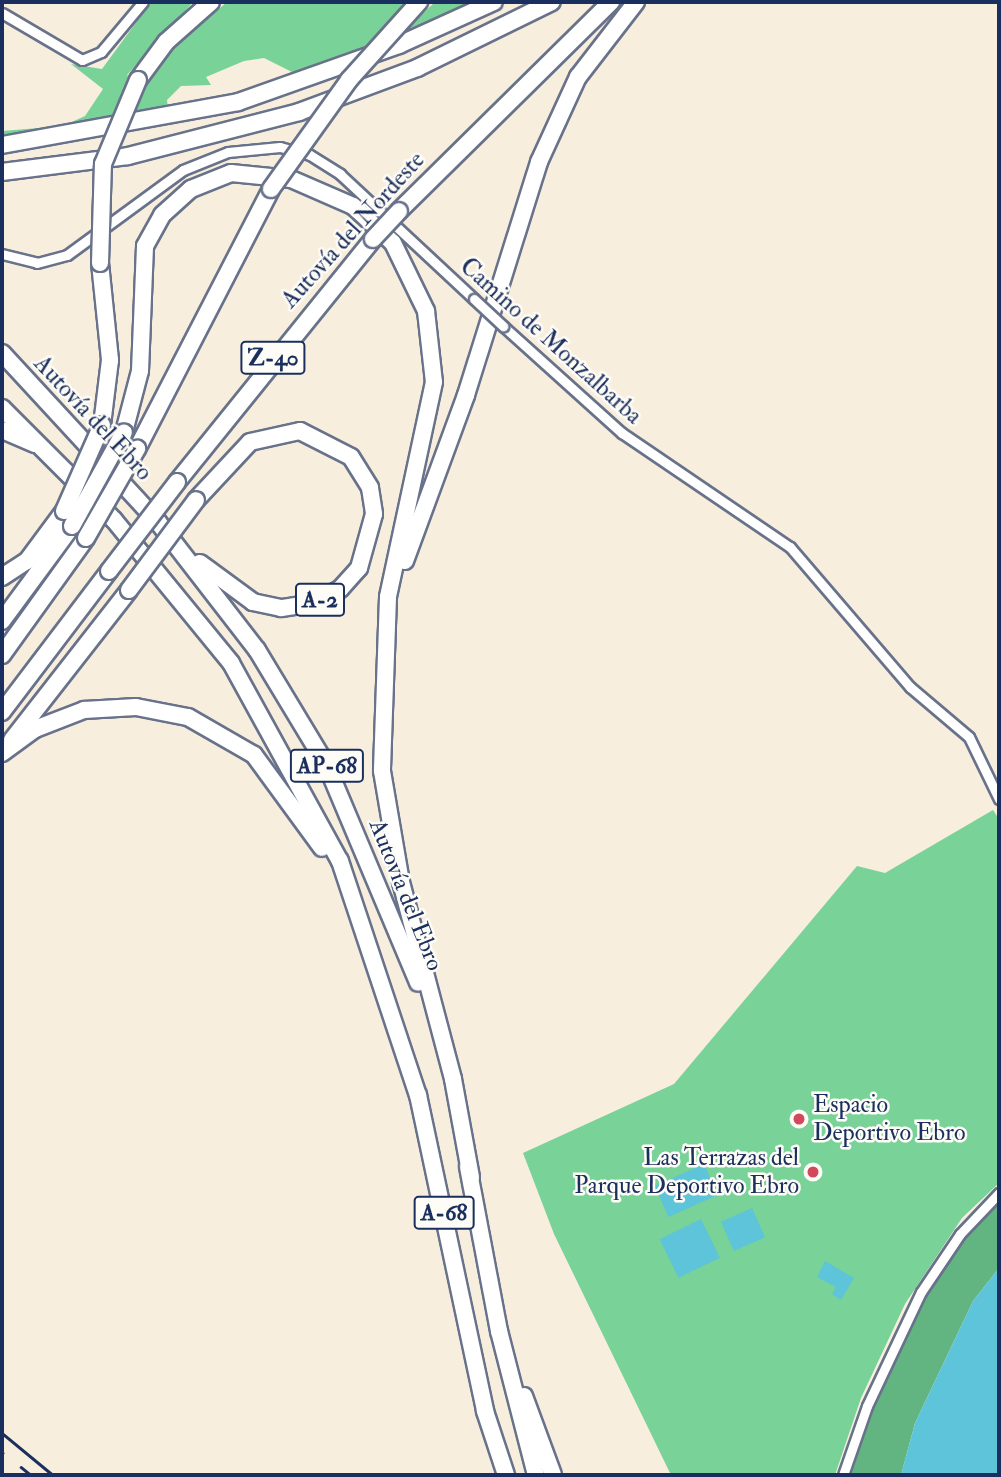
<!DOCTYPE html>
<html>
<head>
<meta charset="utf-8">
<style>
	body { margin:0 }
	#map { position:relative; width:1001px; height:1477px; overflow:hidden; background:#f8eedd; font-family:"IM FELL Double Pica",serif }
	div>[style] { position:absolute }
	.green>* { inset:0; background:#79d298 }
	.forest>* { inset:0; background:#62b480 }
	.water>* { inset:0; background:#5dc4da; transform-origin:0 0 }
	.roads { filter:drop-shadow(2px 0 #68728a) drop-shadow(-2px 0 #68728a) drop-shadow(0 2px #68728a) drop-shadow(0 -2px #68728a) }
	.street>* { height:9px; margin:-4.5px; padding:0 4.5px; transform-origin:4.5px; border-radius:4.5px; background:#fff }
	.highway>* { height:16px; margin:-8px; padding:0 8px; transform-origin:8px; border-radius:8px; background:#fff }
	.rail>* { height:2.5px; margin:-1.25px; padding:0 1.25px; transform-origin:1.25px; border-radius:1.25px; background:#1b2f5e }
	.bridges { filter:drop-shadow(2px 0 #68728a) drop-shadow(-2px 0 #68728a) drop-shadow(0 2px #68728a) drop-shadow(0 -2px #68728a) }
	.street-bridge>* { height:9px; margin:-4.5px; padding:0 4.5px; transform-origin:4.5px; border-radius:4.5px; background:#fff }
	.highway-bridge>* { height:16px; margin:-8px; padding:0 8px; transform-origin:8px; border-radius:8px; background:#fff }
	.dots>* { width:19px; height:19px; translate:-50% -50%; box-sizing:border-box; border:4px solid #fdfcf7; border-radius:50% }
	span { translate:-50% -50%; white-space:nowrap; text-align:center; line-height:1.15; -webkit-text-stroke:5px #fdfcf7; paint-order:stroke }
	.shield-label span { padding:2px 5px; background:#fdfcf7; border:2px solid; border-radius:5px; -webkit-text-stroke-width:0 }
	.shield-label { font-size:23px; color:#1b2f5e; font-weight:700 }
	.street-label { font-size:24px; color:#1b2f5e }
	.poi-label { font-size:24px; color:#1b2f5e }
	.left { translate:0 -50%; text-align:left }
	.right { translate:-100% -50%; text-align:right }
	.frame { position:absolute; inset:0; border:4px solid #1b2f5e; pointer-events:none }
</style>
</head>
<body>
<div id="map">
	<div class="green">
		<i style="clip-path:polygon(151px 2px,193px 2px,127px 75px,145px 87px,169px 52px,227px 2px,401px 2px,417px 19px,435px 2px,474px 2px,298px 75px,264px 58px,244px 61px,206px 77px,211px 85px,181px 86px,167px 100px,168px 109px,2px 136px,2px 131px,63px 126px,85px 116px,103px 89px,71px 64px,102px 69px)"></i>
		<i style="clip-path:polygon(993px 810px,999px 819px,999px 1183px,962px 1218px,905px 1304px,861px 1398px,835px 1475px,671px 1475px,554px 1234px,523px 1153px,674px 1084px,857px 866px,885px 873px)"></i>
	</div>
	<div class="forest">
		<i style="clip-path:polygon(999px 1193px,999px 1268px,973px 1301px,915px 1423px,901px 1475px,843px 1475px,893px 1344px,960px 1234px)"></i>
	</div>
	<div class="water">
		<i style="left:704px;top:1164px;width:34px;height:54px;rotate:66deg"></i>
		<i style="left:752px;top:1208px;width:32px;height:34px;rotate:66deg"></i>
		<i style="left:701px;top:1219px;width:43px;height:46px;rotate:64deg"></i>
		<i style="clip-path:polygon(825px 1261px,854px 1278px,841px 1300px,832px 1294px,836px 1287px,817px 1277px)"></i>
		<i style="clip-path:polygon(999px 1268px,999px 1475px,901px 1475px,915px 1423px,973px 1301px)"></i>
	</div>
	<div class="roads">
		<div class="street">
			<i style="left:2px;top:13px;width:93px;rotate:30.4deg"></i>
			<i style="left:82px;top:60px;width:21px;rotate:-23deg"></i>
			<i style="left:101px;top:52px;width:65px;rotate:-50deg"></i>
			<i style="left:2px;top:254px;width:36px;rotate:14deg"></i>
			<i style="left:37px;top:263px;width:31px;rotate:-15deg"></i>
			<i style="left:67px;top:255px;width:144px;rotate:-36.2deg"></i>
			<i style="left:183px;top:170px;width:48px;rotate:-21.8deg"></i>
			<i style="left:228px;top:152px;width:52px;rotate:-5.5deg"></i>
			<i style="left:280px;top:147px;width:31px;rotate:15deg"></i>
			<i style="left:310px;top:155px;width:36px;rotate:32deg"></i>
			<i style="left:340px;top:174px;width:183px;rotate:43deg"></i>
			<i style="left:503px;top:326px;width:160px;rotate:42deg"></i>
			<i style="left:622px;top:433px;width:203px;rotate:34.2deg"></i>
			<i style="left:790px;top:547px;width:184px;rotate:49.4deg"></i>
			<i style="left:910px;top:687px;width:77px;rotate:40.3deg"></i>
			<i style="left:969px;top:737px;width:69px;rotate:64.2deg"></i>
			<i style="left:843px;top:1475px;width:73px;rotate:-70.8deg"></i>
			<i style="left:867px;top:1406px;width:126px;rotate:-64.7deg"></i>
			<i style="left:921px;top:1292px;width:70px;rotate:-56.1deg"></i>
			<i style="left:960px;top:1234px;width:57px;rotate:-46.4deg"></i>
		</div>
		<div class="highway">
			<i style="left:138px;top:80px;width:47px;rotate:-53.6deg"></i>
			<i style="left:166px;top:42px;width:60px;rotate:-41.6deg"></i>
			<i style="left:2px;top:145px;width:240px;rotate:-10.3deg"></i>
			<i style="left:238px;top:102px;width:171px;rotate:-19.5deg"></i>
			<i style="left:399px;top:45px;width:104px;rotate:-24.4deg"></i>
			<i style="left:2px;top:172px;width:127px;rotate:-7.2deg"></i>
			<i style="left:128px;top:156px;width:177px;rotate:-14.4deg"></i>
			<i style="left:299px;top:112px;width:126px;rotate:-20.4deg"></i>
			<i style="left:417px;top:68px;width:150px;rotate:-26.1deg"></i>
			<i style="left:399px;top:211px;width:298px;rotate:-44.6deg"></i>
			<i style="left:100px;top:263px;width:98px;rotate:84.1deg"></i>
			<i style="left:110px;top:360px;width:65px;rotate:97deg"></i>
			<i style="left:2px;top:353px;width:230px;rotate:47.3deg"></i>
			<i style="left:158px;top:522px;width:162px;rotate:52.3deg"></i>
			<i style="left:257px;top:650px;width:135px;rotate:58.9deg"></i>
			<i style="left:327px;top:766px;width:235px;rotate:67.2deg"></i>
			<i style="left:2px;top:408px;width:158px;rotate:45deg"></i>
			<i style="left:114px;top:520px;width:185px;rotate:50.7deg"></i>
			<i style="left:231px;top:663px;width:226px;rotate:61.2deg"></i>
			<i style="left:340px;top:861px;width:247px;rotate:71.6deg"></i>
			<i style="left:418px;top:1095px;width:323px;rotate:78deg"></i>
			<i style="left:485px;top:1411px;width:67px;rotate:71.8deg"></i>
			<i style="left:2px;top:430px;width:36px;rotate:23deg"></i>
			<i style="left:124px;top:432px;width:63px;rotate:-75.3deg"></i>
			<i style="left:140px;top:371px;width:125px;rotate:-87.7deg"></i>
			<i style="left:145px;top:246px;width:35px;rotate:-61deg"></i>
			<i style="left:162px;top:215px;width:39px;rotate:-42deg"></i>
			<i style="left:191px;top:189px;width:43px;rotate:-21.8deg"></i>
			<i style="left:231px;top:173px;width:60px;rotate:5.7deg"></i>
			<i style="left:291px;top:179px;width:68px;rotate:23.5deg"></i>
			<i style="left:353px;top:206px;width:54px;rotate:42.8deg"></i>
			<i style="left:393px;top:243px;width:76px;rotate:64.1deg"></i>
			<i style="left:426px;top:311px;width:71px;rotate:83.6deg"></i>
			<i style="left:434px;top:382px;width:220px;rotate:102.1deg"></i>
			<i style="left:388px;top:597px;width:174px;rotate:92deg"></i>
			<i style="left:382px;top:771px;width:113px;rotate:80.3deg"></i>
			<i style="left:401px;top:882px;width:204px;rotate:75.2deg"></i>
			<i style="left:453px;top:1079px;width:100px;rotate:79.6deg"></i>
			<i style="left:137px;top:449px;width:292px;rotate:-62.7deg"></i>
			<i style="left:177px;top:482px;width:312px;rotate:-51.1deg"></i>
			<i style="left:196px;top:500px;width:79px;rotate:-47deg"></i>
			<i style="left:250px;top:442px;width:51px;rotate:-12.4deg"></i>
			<i style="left:300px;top:431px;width:57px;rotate:27deg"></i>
			<i style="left:351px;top:457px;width:36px;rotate:58deg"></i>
			<i style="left:370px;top:488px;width:26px;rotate:81deg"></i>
			<i style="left:374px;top:514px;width:56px;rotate:105.5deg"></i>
			<i style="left:359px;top:568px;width:28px;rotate:132deg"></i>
			<i style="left:340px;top:589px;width:30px;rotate:152deg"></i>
			<i style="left:314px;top:603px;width:33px;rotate:171deg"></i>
			<i style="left:281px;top:608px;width:29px;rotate:-168deg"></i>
			<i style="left:253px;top:602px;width:66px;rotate:-143.7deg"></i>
			<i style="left:405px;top:561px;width:177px;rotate:-69.8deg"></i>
			<i style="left:466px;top:395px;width:244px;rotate:-72.6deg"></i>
			<i style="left:539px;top:162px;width:94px;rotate:-65.4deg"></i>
			<i style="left:578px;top:77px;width:95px;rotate:-52.3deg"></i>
			<i style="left:2px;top:577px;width:30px;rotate:-33deg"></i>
			<i style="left:27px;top:561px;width:62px;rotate:-53.5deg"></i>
			<i style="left:2px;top:621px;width:118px;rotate:-53.6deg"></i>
			<i style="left:2px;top:655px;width:144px;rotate:-54.3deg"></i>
			<i style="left:2px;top:712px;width:177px;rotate:-52.8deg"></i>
			<i style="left:12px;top:740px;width:190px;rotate:-52deg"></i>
			<i style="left:2px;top:753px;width:41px;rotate:-36deg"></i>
			<i style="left:35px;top:729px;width:53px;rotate:-21.2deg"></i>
			<i style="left:84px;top:710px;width:52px;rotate:-3.3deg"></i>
			<i style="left:136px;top:707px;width:53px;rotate:10.9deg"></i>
			<i style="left:188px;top:717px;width:76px;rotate:29.9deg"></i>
			<i style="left:254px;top:755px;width:115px;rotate:53.8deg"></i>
			<i style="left:468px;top:1167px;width:167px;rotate:79.3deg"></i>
			<i style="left:499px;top:1331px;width:149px;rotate:75.6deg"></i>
			<i style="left:524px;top:1396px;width:84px;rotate:69.8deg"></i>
		</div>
	</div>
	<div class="rail">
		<i style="left:2px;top:1433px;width:66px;rotate:39.5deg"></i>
		<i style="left:2px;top:1452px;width:1px;rotate:45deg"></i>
		<i style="left:21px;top:1467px;width:13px;rotate:39deg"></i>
	</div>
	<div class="bridges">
		<div class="street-bridge">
			<i style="left:474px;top:299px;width:40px;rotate:43deg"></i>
		</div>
		<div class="highway-bridge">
			<i style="left:271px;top:189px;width:134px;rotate:-54.4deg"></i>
			<i style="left:349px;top:80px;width:105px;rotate:-48.1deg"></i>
			<i style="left:373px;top:239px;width:38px;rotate:-47deg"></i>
			<i style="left:100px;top:263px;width:99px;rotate:-88.3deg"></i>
			<i style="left:103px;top:164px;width:91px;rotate:-67.4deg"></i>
			<i style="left:64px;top:511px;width:94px;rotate:-66.2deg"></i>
			<i style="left:72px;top:526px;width:107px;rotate:-61deg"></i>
			<i style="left:86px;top:538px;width:103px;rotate:-60.2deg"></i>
			<i style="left:109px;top:571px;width:112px;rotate:-52.6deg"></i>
			<i style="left:129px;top:590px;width:112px;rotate:-53.3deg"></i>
		</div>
	</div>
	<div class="dots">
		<i style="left:799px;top:1119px;background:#d1495b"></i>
		<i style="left:813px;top:1172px;background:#d1495b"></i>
	</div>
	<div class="shield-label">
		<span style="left:273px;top:358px">Z-40</span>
		<span style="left:320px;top:600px">A-2</span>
		<span style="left:327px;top:766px">AP-68</span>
		<span style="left:444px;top:1213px">A-68</span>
	</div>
	<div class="street-label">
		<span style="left:353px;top:230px;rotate:-48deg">Autovía del Nordeste</span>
		<span style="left:551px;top:341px;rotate:42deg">Camino de Monzalbarba</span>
		<span style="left:93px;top:418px;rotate:47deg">Autovía del Ebro</span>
		<span style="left:406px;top:895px;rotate:68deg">Autovía del Ebro</span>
	</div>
	<div class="poi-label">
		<span class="left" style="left:813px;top:1119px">Espacio<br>Deportivo Ebro</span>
		<span class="right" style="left:799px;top:1172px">Las Terrazas del<br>Parque Deportivo Ebro</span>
	</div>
	<div class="frame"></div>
</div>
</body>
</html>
